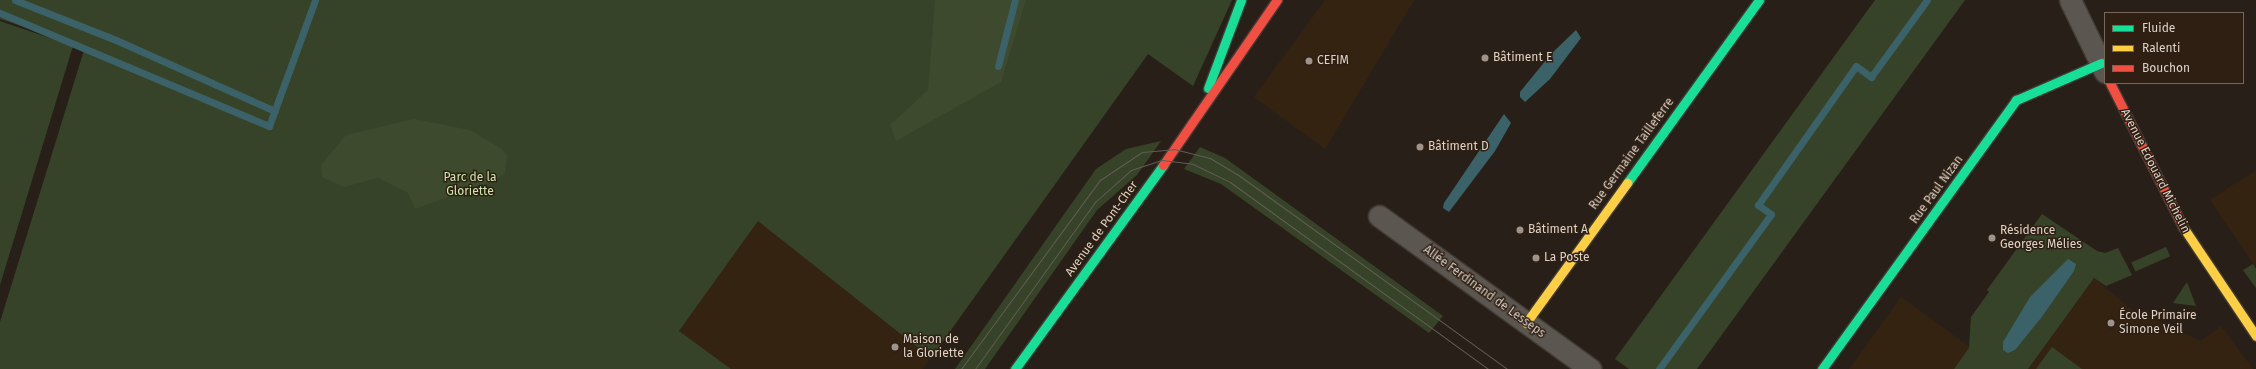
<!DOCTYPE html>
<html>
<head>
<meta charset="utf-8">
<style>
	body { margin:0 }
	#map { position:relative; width:2256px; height:369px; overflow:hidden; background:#282018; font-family:"Fira Sans",sans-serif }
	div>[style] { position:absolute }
	.built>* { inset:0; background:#352312 }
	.green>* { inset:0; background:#374328; transform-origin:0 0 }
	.forest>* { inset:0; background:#3d4a2e }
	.water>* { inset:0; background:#3b6268 }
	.stream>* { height:7px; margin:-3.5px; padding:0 3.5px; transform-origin:3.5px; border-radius:3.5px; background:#3b6268 }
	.roads { filter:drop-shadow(1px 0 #413a34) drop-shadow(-1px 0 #413a34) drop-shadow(0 1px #413a34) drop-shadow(0 -1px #413a34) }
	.street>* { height:21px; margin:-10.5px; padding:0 10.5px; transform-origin:10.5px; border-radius:10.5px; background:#5c5650 }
	.fast>* { height:9px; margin:-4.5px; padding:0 4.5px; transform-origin:4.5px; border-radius:4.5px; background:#16e098 }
	.slow>* { height:9px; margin:-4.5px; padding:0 4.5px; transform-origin:4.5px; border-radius:4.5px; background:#ffcf43 }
	.jam>* { height:9px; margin:-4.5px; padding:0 4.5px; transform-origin:4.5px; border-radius:4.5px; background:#f24e42 }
	.tram>* { height:1px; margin:-0.5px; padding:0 0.5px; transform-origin:0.5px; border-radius:0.5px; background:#625c55 }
	.dots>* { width:11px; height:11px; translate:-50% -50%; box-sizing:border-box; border:2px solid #2e1f12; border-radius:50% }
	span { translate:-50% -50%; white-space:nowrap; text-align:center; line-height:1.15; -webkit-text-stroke:3px #2e1f12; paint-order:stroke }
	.poi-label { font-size:12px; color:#ddd3ca }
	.left { translate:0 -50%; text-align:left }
	.street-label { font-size:12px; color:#ddd3ca }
	.park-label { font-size:12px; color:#c9e6ae }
	.legend { position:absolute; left:2104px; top:12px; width:140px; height:72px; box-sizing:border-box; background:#2e1f12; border:1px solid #74675c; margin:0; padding:5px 7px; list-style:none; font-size:12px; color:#ddd3ca }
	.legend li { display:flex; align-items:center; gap:8px; height:20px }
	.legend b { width:20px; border:1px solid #74675c }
</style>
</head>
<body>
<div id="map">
	<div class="built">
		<i style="clip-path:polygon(1325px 0,1414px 0,1325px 149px,1254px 97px)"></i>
		<i style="clip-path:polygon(2256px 170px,2256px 268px,2210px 200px)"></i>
		<i style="clip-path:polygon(758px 221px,931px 358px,922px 369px,731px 369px,679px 331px)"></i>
		<i style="clip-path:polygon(2094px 278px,2143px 319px,2146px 316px,2201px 341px,2221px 326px,2253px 369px,2028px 369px)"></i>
		<i style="clip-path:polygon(1901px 297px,2000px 369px,1849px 369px)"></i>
	</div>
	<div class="green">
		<i style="clip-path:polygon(0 0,314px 0,296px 51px,315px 0,1232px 0,1193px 86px,1148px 54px,931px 358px,758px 221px,679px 331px,731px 369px,0 369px,0 322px,85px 47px,0 19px)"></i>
		<i style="clip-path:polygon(1875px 0,1965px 0,1697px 369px,1629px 369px,1615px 359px)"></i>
		<i style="clip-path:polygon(0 21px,73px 46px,0 285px)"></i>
		<i style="clip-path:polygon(1161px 141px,1137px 175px,1097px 210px,985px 369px,955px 369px,1096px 169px,1126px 149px)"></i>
		<i style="clip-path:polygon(1200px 147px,1225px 158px,1443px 316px,1429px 333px,1221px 184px,1184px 169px)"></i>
		<i style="clip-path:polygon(2042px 214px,2097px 251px,2105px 253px,2118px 248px,2132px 275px,2106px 286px,2094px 278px,2028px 369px,1954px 369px,1969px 348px,1971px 317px,1989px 292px,1987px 290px)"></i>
		<i style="left:2166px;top:247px;width:10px;height:38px;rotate:66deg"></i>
		<i style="clip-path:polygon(2253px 264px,2256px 269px,2256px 288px,2243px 270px)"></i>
		<i style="clip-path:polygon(2187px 282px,2196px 306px,2173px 303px)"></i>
		<i style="clip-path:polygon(2052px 347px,2082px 369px,2036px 369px)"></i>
	</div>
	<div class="forest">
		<i style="clip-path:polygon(935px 0,1026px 0,1001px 82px,896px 141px,890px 125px,928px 90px)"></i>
		<i style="clip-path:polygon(414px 119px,470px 130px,502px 149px,507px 155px,505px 173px,493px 181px,415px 209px,408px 193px,378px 178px,344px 187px,322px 177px,321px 165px,346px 135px)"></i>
	</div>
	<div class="water">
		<i style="clip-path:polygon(1576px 30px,1581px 38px,1550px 79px,1525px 102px,1520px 97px,1520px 92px,1551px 54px)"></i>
		<i style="clip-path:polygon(1504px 114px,1511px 123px,1495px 151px,1449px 212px,1443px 208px,1444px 203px)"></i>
		<i style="clip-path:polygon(2068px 259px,2076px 264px,2074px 271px,2041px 318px,2015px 350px,2008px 353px,2003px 350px,2003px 342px,2030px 297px)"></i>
	</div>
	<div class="stream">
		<i style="left:15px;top:0;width:109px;rotate:21.6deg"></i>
		<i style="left:116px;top:40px;width:174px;rotate:24.1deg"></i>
		<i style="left:0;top:13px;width:292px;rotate:22.8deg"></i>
		<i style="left:269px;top:126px;width:134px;rotate:-69.9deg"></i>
		<i style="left:998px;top:66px;width:68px;rotate:-75.6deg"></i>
		<i style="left:1659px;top:369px;width:191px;rotate:-54.1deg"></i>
		<i style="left:1771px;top:214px;width:16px;rotate:-145deg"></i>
		<i style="left:1758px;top:205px;width:170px;rotate:-54.8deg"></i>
		<i style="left:1856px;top:66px;width:19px;rotate:36deg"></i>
		<i style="left:1871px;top:77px;width:95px;rotate:-54deg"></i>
	</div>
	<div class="roads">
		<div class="street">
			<i style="left:2070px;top:0;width:80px;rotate:64.1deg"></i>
			<i style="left:1379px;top:216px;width:261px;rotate:35.9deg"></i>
		</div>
		<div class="fast">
			<i style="left:1208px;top:88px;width:94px;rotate:-69.4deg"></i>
			<i style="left:1627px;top:183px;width:226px;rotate:-54.2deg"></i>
			<i style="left:1015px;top:369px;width:252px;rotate:-54deg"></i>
			<i style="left:1822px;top:369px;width:332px;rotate:-54.2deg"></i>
			<i style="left:2016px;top:100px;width:93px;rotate:-23.5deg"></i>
		</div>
		<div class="slow">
			<i style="left:2183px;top:227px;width:131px;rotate:56.2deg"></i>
			<i style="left:1526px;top:323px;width:173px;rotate:-54.2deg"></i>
		</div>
		<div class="jam">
			<i style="left:2110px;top:83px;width:161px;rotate:63.1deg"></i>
			<i style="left:1163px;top:165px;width:201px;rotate:-55.4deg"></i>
		</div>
	</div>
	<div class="tram">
		<i style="left:961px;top:369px;width:235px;rotate:-53.7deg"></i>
		<i style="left:1100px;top:180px;width:50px;rotate:-33.7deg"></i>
		<i style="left:1142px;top:152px;width:32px;rotate:-5deg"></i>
		<i style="left:1174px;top:149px;width:37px;rotate:14deg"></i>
		<i style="left:1210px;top:158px;width:31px;rotate:31deg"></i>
		<i style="left:1237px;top:174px;width:333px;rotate:35.8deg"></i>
		<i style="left:975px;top:369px;width:206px;rotate:-54.3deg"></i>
		<i style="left:1095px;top:202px;width:48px;rotate:-41.6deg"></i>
		<i style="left:1131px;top:170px;width:33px;rotate:-18deg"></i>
		<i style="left:1162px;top:160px;width:31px;rotate:7deg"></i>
		<i style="left:1193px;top:164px;width:41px;rotate:25.9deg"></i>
		<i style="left:1230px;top:182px;width:319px;rotate:35.9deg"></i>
	</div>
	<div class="dots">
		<i style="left:1485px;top:58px;background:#9e948c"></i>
		<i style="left:1309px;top:61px;background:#9e948c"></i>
		<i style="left:1420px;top:147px;background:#9e948c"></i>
		<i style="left:1520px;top:230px;background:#9e948c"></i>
		<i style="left:1992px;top:238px;background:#9e948c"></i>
		<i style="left:1536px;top:258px;background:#9e948c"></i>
		<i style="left:2111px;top:323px;background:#9e948c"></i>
		<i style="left:895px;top:347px;background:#9e948c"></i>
	</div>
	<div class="poi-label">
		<span class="left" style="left:1493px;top:58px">Bâtiment E</span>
		<span class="left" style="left:1317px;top:61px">CEFIM</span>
		<span class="left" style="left:1428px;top:147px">Bâtiment D</span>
		<span class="left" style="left:1528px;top:230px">Bâtiment A</span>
		<span class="left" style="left:2000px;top:238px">Résidence<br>Georges Mélies</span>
		<span class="left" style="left:1544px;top:258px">La Poste</span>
		<span class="left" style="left:2119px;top:323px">École Primaire<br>Simone Veil</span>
		<span class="left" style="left:903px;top:347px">Maison de<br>la Gloriette</span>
	</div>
	<div class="street-label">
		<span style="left:1632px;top:154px;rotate:-54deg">Rue Germaine Tailleferre</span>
		<span style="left:2155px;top:171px;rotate:63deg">Avenue Edouard Michelin</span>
		<span style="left:1937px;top:190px;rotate:-54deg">Rue Paul Nizan</span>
		<span style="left:1102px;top:229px;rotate:-54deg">Avenue de Pont-Cher</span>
		<span style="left:1484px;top:292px;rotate:36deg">Allée Ferdinand de Lesseps</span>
	</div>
	<div class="park-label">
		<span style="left:470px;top:185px">Parc de la<br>Gloriette</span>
	</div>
	<ul class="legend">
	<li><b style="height:5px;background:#16e098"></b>Fluide</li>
	<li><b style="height:5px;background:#ffcf43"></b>Ralenti</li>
	<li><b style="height:5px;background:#f24e42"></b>Bouchon</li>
	</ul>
</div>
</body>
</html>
